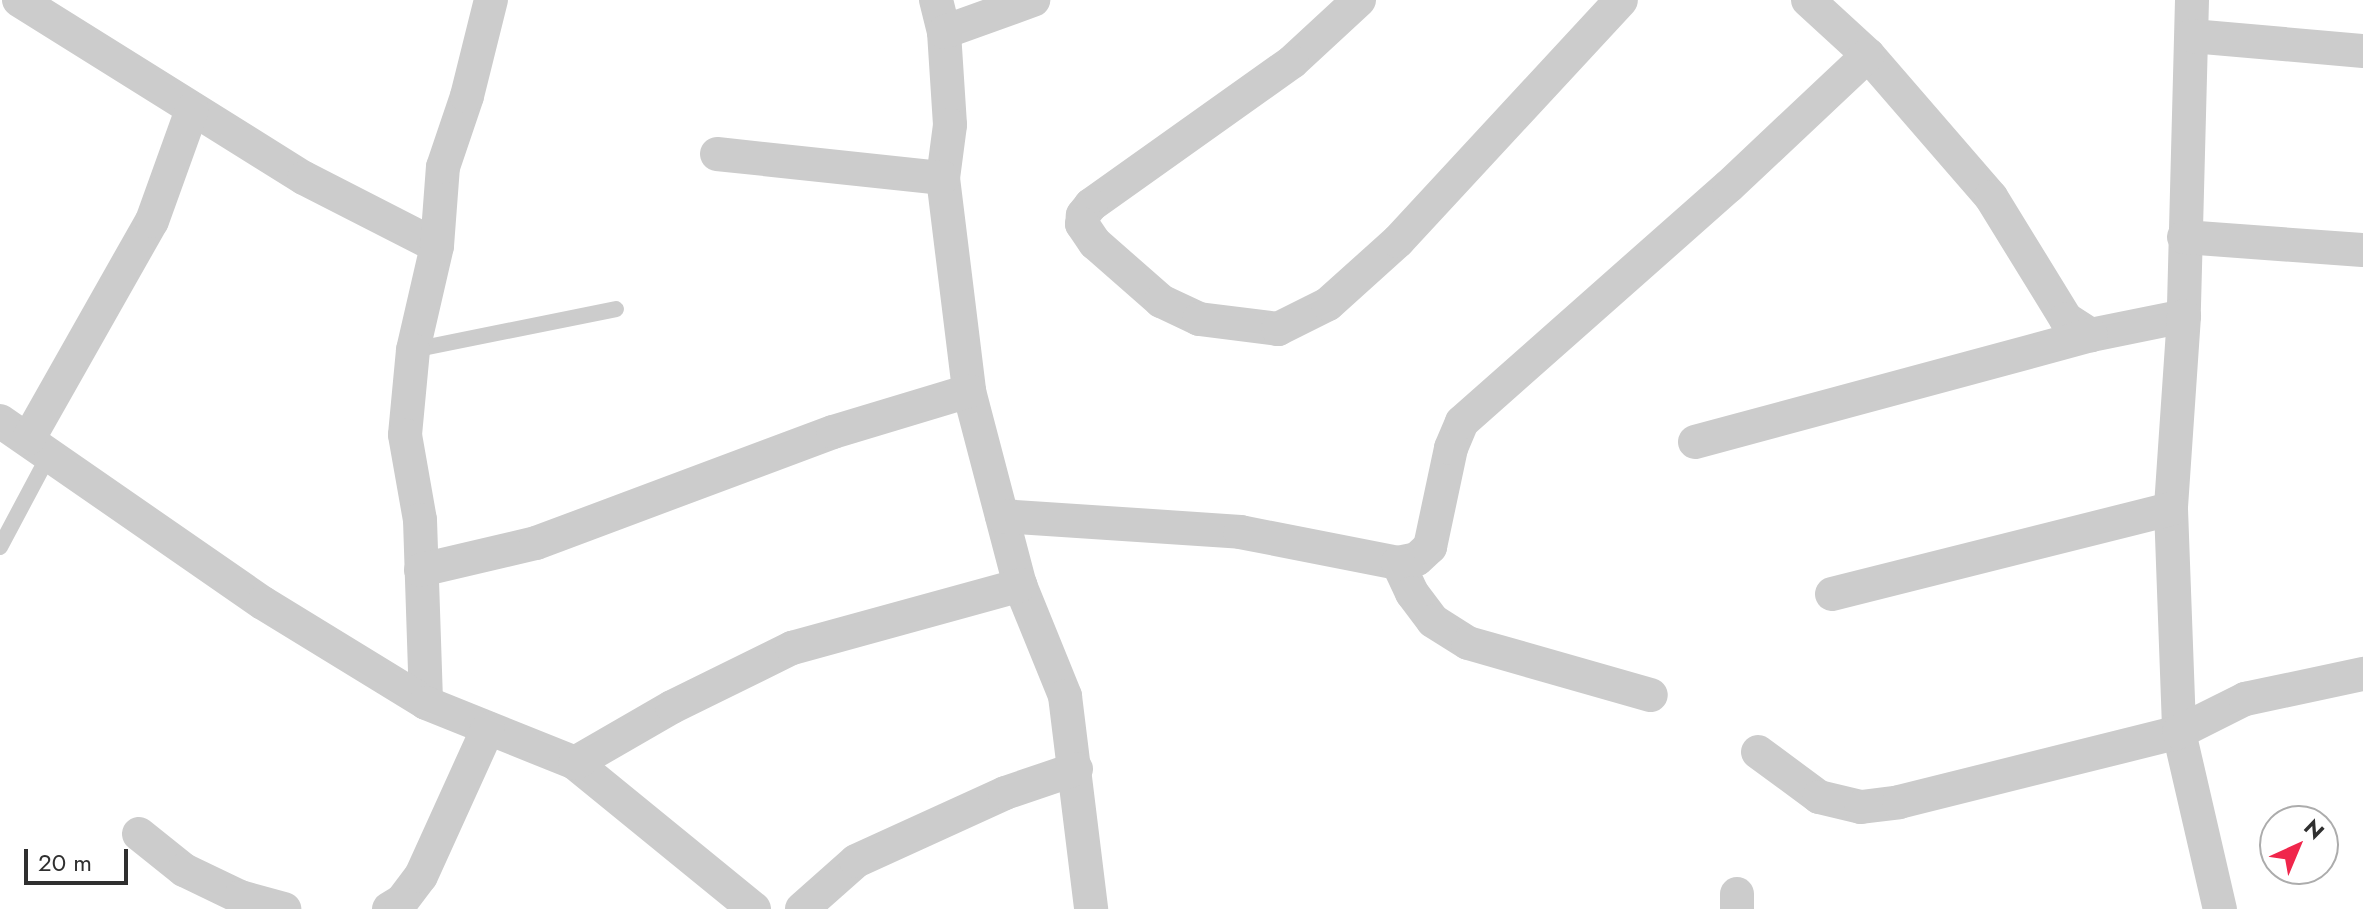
<!DOCTYPE html>
<html>
<head>
<meta charset="utf-8">
<style>
	body { margin:0 }
	#map { position:relative; width:2363px; height:909px; overflow:hidden; background:#fff; font-family:Jost,sans-serif }
	div>[style] { position:absolute }
	.service>* { height:16px; margin:-8px; padding:0 8px; transform-origin:8px; border-radius:8px; background:#ccc }
	.minor>* { height:34px; margin:-17px; padding:0 17px; transform-origin:17px; border-radius:17px; background:#ccc }
	span { translate:-50% -50%; white-space:nowrap; text-align:center; line-height:1.15; -webkit-text-stroke:8px #fff; paint-order:stroke }
	.north { position:absolute; left:2259px; top:805px; width:80px; height:80px; box-sizing:border-box; background:#fff; border:2px solid #acacac; border-radius:50%; rotate:44deg; font-size:22px; font-weight:700; line-height:32px; text-align:center; color:#2f2f2f }
	.north::after { content:''; display:block; margin:auto; width:28px; height:36px; background:#f0264b; clip-path:polygon(50% 0,100% 100%,50% 72%,0 100%) }
	.scale { position:absolute; left:24px; top:849px; width:104px; height:36px; box-sizing:border-box; border:4px solid #2f2f2f; border-top:0; padding-left:10px; font-size:24px; line-height:28px; white-space:nowrap; color:#2f2f2f; -webkit-text-stroke:6px #fff; paint-order:stroke }
</style>
</head>
<body>
<div id="map">
	<div class="service">
		<i style="left:413px;top:350px;width:207px;rotate:-11.4deg"></i>
		<i style="left:0;top:547px;width:106px;rotate:-62deg"></i>
	</div>
	<div class="minor">
		<i style="left:19px;top:0;width:336px;rotate:32deg"></i>
		<i style="left:304px;top:178px;width:149px;rotate:27.1deg"></i>
		<i style="left:437px;top:246px;width:107px;rotate:103deg"></i>
		<i style="left:413px;top:350px;width:85px;rotate:95.4deg"></i>
		<i style="left:405px;top:435px;width:86px;rotate:80deg"></i>
		<i style="left:420px;top:520px;width:183px;rotate:88.1deg"></i>
		<i style="left:936px;top:0;width:33px;rotate:76deg"></i>
		<i style="left:944px;top:32px;width:93px;rotate:86.3deg"></i>
		<i style="left:950px;top:125px;width:53px;rotate:97.5deg"></i>
		<i style="left:943px;top:178px;width:215px;rotate:83deg"></i>
		<i style="left:969px;top:391px;width:201px;rotate:75.3deg"></i>
		<i style="left:1020px;top:585px;width:120px;rotate:67.9deg"></i>
		<i style="left:1065px;top:696px;width:215px;rotate:83deg"></i>
		<i style="left:1359px;top:0;width:91px;rotate:137.2deg"></i>
		<i style="left:1292px;top:62px;width:247px;rotate:144.6deg"></i>
		<i style="left:1091px;top:205px;width:13px;rotate:129deg"></i>
		<i style="left:1083px;top:215px;width:9px;rotate:96deg"></i>
		<i style="left:1082px;top:224px;width:23px;rotate:56deg"></i>
		<i style="left:1095px;top:243px;width:88px;rotate:41.3deg"></i>
		<i style="left:1161px;top:301px;width:42px;rotate:25.3deg"></i>
		<i style="left:1199px;top:319px;width:80px;rotate:7.2deg"></i>
		<i style="left:1278px;top:329px;width:56px;rotate:-26.6deg"></i>
		<i style="left:1328px;top:304px;width:94px;rotate:-42deg"></i>
		<i style="left:1398px;top:241px;width:328px;rotate:-47.2deg"></i>
		<i style="left:1808px;top:0;width:81px;rotate:42.5deg"></i>
		<i style="left:1868px;top:55px;width:188px;rotate:49.1deg"></i>
		<i style="left:1991px;top:197px;width:143px;rotate:58.4deg"></i>
		<i style="left:2066px;top:319px;width:30px;rotate:33deg"></i>
		<i style="left:2091px;top:335px;width:95px;rotate:-11.5deg"></i>
		<i style="left:2192px;top:0;width:316px;rotate:91.5deg"></i>
		<i style="left:2184px;top:316px;width:193px;rotate:93.9deg"></i>
		<i style="left:2171px;top:509px;width:223px;rotate:87.9deg"></i>
		<i style="left:2179px;top:732px;width:182px;rotate:77deg"></i>
		<i style="left:944px;top:32px;width:95px;rotate:-19.8deg"></i>
		<i style="left:2192px;top:36px;width:172px;rotate:5deg"></i>
		<i style="left:717px;top:154px;width:227px;rotate:6.1deg"></i>
		<i style="left:2184px;top:237px;width:179px;rotate:4.2deg"></i>
		<i style="left:437px;top:246px;width:79px;rotate:-85.7deg"></i>
		<i style="left:443px;top:167px;width:75px;rotate:-71.3deg"></i>
		<i style="left:467px;top:96px;width:99px;rotate:-76deg"></i>
		<i style="left:0;top:421px;width:320px;rotate:34.7deg"></i>
		<i style="left:263px;top:603px;width:191px;rotate:31.5deg"></i>
		<i style="left:426px;top:703px;width:161px;rotate:21.9deg"></i>
		<i style="left:575px;top:763px;width:231px;rotate:39.2deg"></i>
		<i style="left:29px;top:438px;width:249px;rotate:-60.5deg"></i>
		<i style="left:152px;top:221px;width:118px;rotate:-70.2deg"></i>
		<i style="left:1695px;top:442px;width:410px;rotate:-15.1deg"></i>
		<i style="left:1002px;top:516px;width:239px;rotate:3.8deg"></i>
		<i style="left:1240px;top:532px;width:161px;rotate:11.1deg"></i>
		<i style="left:1398px;top:563px;width:19px;rotate:-12deg"></i>
		<i style="left:1417px;top:559px;width:18px;rotate:-43deg"></i>
		<i style="left:1430px;top:547px;width:101px;rotate:-78deg"></i>
		<i style="left:1451px;top:448px;width:28px;rotate:-67deg"></i>
		<i style="left:1462px;top:422px;width:356px;rotate:-41.5deg"></i>
		<i style="left:1729px;top:186px;width:191px;rotate:-43.3deg"></i>
		<i style="left:1398px;top:563px;width:33px;rotate:65deg"></i>
		<i style="left:1412px;top:593px;width:35px;rotate:53deg"></i>
		<i style="left:1433px;top:621px;width:41px;rotate:32.2deg"></i>
		<i style="left:1468px;top:643px;width:190px;rotate:15.9deg"></i>
		<i style="left:421px;top:570px;width:118px;rotate:-13.2deg"></i>
		<i style="left:536px;top:543px;width:317px;rotate:-20.5deg"></i>
		<i style="left:833px;top:432px;width:142px;rotate:-16.8deg"></i>
		<i style="left:1832px;top:594px;width:349px;rotate:-14.1deg"></i>
		<i style="left:1758px;top:752px;width:76px;rotate:36.4deg"></i>
		<i style="left:1819px;top:797px;width:43px;rotate:13.4deg"></i>
		<i style="left:1861px;top:807px;width:38px;rotate:-7deg"></i>
		<i style="left:1899px;top:802px;width:289px;rotate:-14deg"></i>
		<i style="left:2179px;top:732px;width:74px;rotate:-26.6deg"></i>
		<i style="left:2245px;top:699px;width:121px;rotate:-12deg"></i>
		<i style="left:575px;top:763px;width:112px;rotate:-30deg"></i>
		<i style="left:672px;top:707px;width:134px;rotate:-26.2deg"></i>
		<i style="left:792px;top:648px;width:237px;rotate:-15.4deg"></i>
		<i style="left:139px;top:834px;width:58px;rotate:38.7deg"></i>
		<i style="left:184px;top:870px;width:62px;rotate:25.7deg"></i>
		<i style="left:240px;top:897px;width:46px;rotate:15.3deg"></i>
		<i style="left:389px;top:909px;width:15px;rotate:-32deg"></i>
		<i style="left:402px;top:901px;width:31px;rotate:-53deg"></i>
		<i style="left:421px;top:876px;width:162px;rotate:-65.6deg"></i>
		<i style="left:802px;top:909px;width:72px;rotate:-41.6deg"></i>
		<i style="left:856px;top:861px;width:164px;rotate:-24.5deg"></i>
		<i style="left:1005px;top:793px;width:75px;rotate:-18.7deg"></i>
		<i style="left:1737px;top:909px;width:15px;rotate:-90deg"></i>
	</div>
	<div class="north">N</div>
	<div class="scale">20 m</div>
</div>
</body>
</html>
